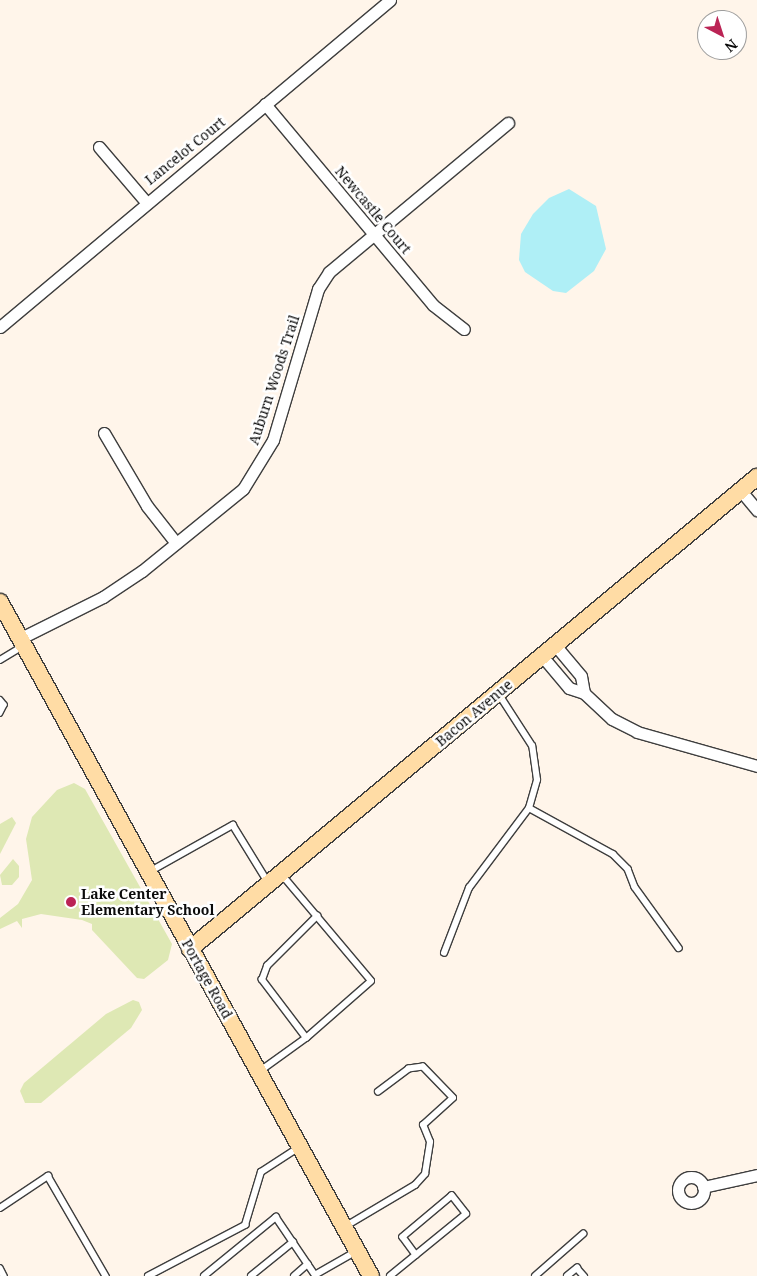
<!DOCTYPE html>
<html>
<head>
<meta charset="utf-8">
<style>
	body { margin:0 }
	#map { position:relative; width:757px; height:1276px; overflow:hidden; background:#fff5ea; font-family:"Noto Serif",serif }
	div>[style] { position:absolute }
	.green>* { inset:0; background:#dee8b4 }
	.water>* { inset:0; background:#afeff6 }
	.roads { filter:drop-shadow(1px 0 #3e3e3e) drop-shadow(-1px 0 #3e3e3e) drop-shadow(0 1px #3e3e3e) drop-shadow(0 -1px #3e3e3e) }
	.lane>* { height:5.5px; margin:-2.75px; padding:0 2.75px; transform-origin:2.75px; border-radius:2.75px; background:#fff }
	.street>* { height:11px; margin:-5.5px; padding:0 5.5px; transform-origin:5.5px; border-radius:5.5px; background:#fff }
	.street>.ring { margin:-5.5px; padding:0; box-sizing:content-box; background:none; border:11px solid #fff; border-radius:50% }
	.secondary>* { height:16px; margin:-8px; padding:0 8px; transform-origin:8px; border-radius:8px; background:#ffdca5 }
	.dots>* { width:14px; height:14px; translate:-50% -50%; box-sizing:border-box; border:2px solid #fff; border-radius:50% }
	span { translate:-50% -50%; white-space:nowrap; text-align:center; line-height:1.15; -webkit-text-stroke:5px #fff; paint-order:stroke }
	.street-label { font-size:14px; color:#0b0b0b }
	.poi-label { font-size:14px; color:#0b0b0b; font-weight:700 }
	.left { translate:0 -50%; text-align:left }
	.north { position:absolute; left:697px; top:10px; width:50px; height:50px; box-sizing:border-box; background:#fff; border:1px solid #9d9d9d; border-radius:50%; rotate:140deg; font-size:14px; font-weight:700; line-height:20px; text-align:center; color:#0b0b0b }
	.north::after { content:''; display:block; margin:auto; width:18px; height:22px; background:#bb2455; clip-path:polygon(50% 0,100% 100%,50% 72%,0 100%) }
</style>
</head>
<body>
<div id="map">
	<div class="green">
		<i style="clip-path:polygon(74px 783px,85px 789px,172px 944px,168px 960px,144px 979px,137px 978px,92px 930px,92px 924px,82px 920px,41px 914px,22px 919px,22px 928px,17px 921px,0 929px,0 918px,18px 904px,32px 880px,26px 839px,32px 817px,57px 790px)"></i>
		<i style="clip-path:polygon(12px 817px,16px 823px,0 854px,0 824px)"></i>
		<i style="clip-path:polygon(13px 859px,19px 866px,19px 877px,12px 885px,2px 885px,0 875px)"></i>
		<i style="clip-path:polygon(133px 1000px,139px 1002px,142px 1010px,131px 1028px,41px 1103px,25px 1103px,20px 1091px,24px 1083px,106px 1014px)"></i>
	</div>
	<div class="water">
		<i style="clip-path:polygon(569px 189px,596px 206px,606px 249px,594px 271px,566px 293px,553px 291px,525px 272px,519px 260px,521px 234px,533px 214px,549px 198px)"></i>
	</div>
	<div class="roads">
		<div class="lane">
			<i style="left:0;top:660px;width:27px;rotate:-31deg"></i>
			<i style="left:0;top:700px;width:6px;rotate:51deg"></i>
			<i style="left:4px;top:705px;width:9px;rotate:117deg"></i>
			<i style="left:529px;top:808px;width:96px;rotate:28.7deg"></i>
			<i style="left:613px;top:854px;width:21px;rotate:45deg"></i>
			<i style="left:628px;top:869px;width:19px;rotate:69deg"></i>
			<i style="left:635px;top:887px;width:75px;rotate:54.2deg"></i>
			<i style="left:151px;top:871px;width:94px;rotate:-29.3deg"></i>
			<i style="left:233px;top:825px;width:67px;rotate:58.4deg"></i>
			<i style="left:444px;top:953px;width:70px;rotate:-69deg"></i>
			<i style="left:469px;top:888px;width:100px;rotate:-53.1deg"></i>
			<i style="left:529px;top:808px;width:29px;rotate:-74deg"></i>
			<i style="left:537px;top:780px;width:34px;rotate:-98deg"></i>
			<i style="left:532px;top:746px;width:61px;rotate:-122.9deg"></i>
			<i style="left:306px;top:1038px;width:73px;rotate:-127.2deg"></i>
			<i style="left:262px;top:980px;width:15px;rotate:-70deg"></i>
			<i style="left:267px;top:966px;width:71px;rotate:-45deg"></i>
			<i style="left:260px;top:1071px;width:57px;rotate:-35.7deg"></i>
			<i style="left:306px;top:1038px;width:86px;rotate:-41.2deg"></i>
			<i style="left:371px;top:981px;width:140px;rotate:-130.1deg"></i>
			<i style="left:0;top:1208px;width:58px;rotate:-33.7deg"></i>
			<i style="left:48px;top:1176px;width:116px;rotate:59.9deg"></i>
			<i style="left:346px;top:1226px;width:80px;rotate:-30.7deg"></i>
			<i style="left:415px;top:1185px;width:15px;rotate:-48deg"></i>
			<i style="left:425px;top:1174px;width:32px;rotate:-81deg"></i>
			<i style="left:430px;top:1142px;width:18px;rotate:-112deg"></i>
			<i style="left:423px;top:1125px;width:40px;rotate:-42deg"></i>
			<i style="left:453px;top:1098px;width:43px;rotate:-134.1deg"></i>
			<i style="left:423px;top:1067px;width:14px;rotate:172deg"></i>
			<i style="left:409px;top:1069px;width:38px;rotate:143deg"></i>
			<i style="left:0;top:1268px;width:9px;rotate:63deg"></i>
			<i style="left:315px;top:1275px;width:46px;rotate:-29.9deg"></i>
			<i style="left:148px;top:1276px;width:110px;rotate:-27.7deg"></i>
			<i style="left:245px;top:1225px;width:55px;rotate:-73.2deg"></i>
			<i style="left:261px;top:1172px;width:44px;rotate:-33deg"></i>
			<i style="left:204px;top:1276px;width:93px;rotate:-39.3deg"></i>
			<i style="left:276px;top:1217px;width:71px;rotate:55.9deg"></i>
			<i style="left:251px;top:1276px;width:54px;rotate:-39deg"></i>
			<i style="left:294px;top:1276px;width:18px;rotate:-41deg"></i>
			<i style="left:390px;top:1276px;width:98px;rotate:-39.2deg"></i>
			<i style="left:466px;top:1214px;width:23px;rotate:-128deg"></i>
			<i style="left:452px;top:1196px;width:64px;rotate:140.1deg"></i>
			<i style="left:403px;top:1237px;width:22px;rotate:54deg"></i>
			<i style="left:535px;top:1276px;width:64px;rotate:-41.2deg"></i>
			<i style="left:567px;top:1276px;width:13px;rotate:-39deg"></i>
			<i style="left:577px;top:1268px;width:11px;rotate:49deg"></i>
		</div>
		<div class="street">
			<i style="left:265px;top:104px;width:262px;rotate:50.1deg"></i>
			<i style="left:433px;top:305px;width:39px;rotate:38deg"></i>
			<i style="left:99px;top:147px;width:72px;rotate:49.5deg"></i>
			<i style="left:0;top:327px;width:509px;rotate:-39.98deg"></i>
			<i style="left:104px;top:433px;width:85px;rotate:59.5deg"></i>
			<i style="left:147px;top:506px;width:47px;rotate:51.9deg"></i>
			<i style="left:741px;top:491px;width:25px;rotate:50deg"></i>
			<i style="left:21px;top:638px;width:92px;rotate:-26.6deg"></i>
			<i style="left:103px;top:597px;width:47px;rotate:-33.7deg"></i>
			<i style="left:142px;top:571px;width:130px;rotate:-39.1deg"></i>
			<i style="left:243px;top:489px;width:57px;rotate:-58.5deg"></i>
			<i style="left:273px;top:440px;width:158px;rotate:-73.4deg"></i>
			<i style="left:318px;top:289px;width:20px;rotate:-57deg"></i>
			<i style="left:329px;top:272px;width:233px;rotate:-39.8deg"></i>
			<i style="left:555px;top:645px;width:40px;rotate:50deg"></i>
			<i style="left:581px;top:676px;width:17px;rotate:80deg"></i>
			<i style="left:584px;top:693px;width:38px;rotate:43deg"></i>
			<i style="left:612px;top:719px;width:28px;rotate:27deg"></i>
			<i style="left:637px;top:732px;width:125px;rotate:15.8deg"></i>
			<i style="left:542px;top:656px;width:42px;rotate:49.8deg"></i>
			<i style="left:569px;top:688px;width:16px;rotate:18deg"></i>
			<i class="ring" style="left:678px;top:1177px;width:15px;height:15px"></i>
			<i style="left:703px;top:1187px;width:55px;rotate:-12.5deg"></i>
		</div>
		<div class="secondary">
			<i style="left:0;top:602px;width:769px;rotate:61.17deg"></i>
			<i style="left:190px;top:949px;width:738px;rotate:-39.78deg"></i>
		</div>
	</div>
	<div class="dots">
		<i style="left:71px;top:902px;background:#bb2455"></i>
	</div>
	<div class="street-label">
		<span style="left:185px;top:151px;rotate:-39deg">Lancelot Court</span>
		<span style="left:373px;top:210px;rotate:50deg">Newcastle Court</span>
		<span style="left:274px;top:380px;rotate:-72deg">Auburn Woods Trail</span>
		<span style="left:474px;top:713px;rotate:-40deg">Bacon Avenue</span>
		<span style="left:207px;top:979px;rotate:61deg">Portage Road</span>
	</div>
	<div class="poi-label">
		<span class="left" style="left:81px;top:902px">Lake Center<br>Elementary School</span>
	</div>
	<div class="north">N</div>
</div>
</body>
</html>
